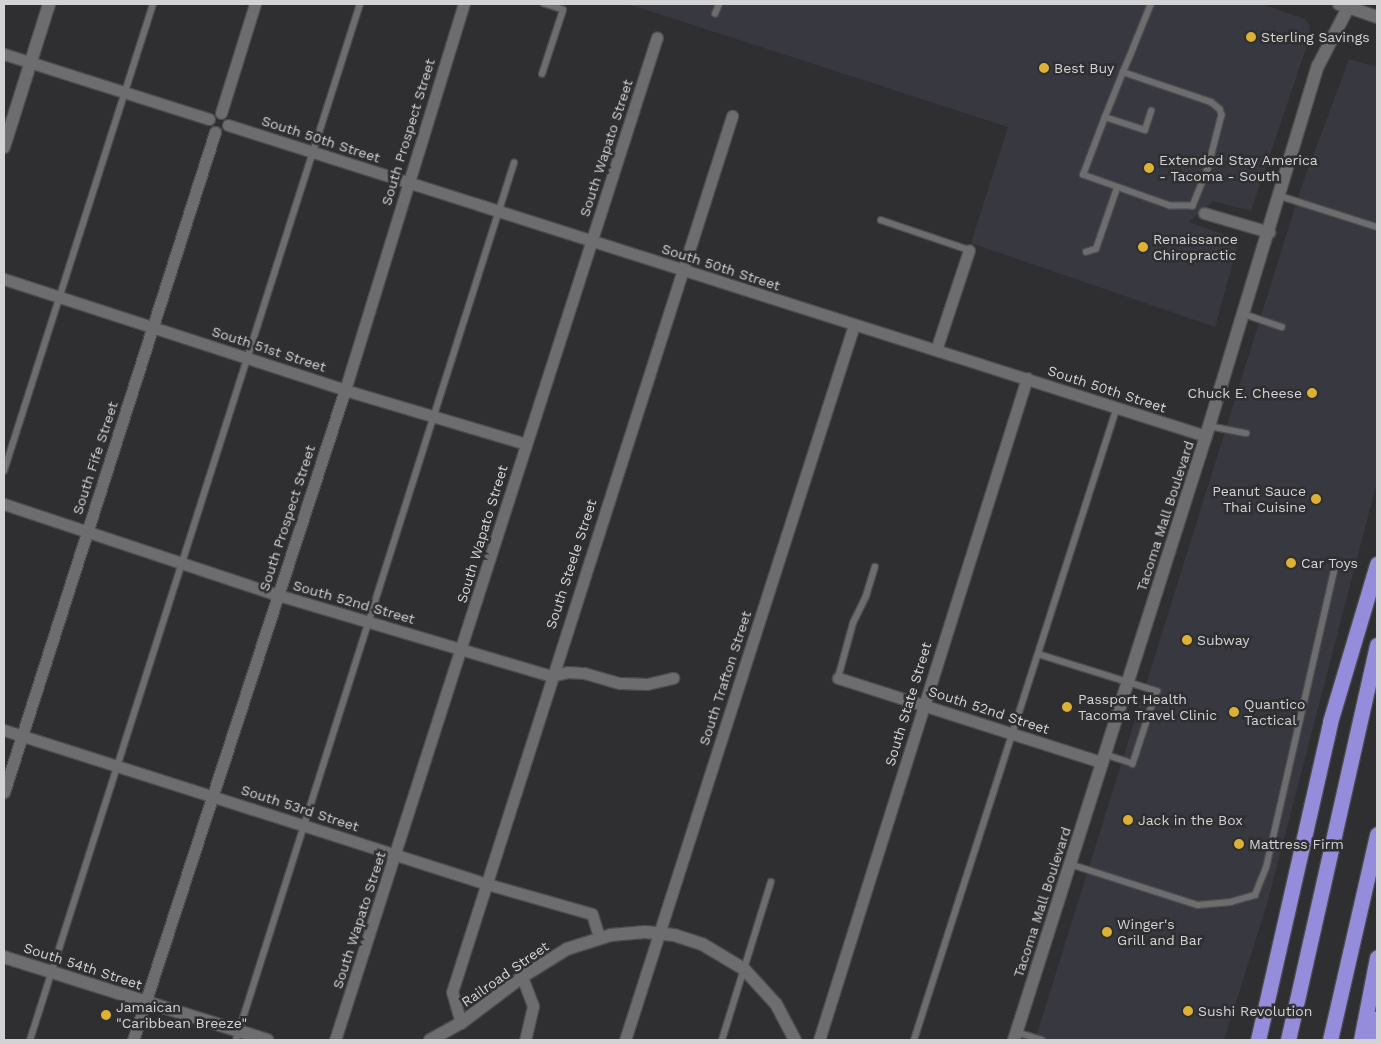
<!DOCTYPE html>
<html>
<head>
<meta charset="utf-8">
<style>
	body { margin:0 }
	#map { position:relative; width:1381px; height:1044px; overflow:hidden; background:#2f2f31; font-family:"Work Sans",sans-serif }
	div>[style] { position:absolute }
	.built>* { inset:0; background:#383840 }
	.roads { filter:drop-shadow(1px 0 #4c4b4d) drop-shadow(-1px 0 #4c4b4d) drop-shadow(0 1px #4c4b4d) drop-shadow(0 -1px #4c4b4d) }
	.lane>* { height:5.5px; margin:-2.75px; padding:0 2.75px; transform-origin:2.75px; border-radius:2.75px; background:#6d6d70 }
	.street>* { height:11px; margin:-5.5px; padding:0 5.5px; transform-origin:5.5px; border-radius:5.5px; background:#6d6d70 }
	.secondary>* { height:12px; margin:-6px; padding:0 6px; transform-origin:6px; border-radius:6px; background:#6d6d70 }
	.highway>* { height:15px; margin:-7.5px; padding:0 7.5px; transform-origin:7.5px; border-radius:7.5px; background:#958cdc }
	.dots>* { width:14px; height:14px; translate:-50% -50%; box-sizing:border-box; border:2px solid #2f2f31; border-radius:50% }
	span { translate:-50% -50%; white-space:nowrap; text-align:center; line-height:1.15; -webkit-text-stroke:5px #2f2f31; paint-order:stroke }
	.poi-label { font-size:14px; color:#d3d2d4 }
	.left { translate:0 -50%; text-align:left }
	.right { translate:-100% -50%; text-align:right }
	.street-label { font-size:14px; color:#d3d2d4 }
	.frame { position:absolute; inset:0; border:5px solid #d3d2d4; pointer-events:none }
</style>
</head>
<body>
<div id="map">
	<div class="built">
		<i style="clip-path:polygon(628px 4px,1261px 4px,1305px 19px,1310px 26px,1309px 39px,1251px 211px,1213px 201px,1189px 222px,1239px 240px,1215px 327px,971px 243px,1008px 127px)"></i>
		<i style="clip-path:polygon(1349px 59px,1377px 67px,1377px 482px,1267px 904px,1224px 1040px,1035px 1040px,1301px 188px)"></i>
	</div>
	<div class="roads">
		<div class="lane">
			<i style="left:715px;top:14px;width:11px;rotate:-68deg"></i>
			<i style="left:1123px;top:72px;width:93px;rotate:18.8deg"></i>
			<i style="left:1211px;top:102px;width:11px;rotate:38deg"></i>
			<i style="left:1220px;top:109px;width:6px;rotate:72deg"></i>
			<i style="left:1222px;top:115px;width:56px;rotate:104.5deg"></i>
			<i style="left:1208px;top:169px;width:40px;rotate:112deg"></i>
			<i style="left:1193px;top:206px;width:23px;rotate:180deg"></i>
			<i style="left:1170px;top:206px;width:92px;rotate:-160.4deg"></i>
			<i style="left:1083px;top:175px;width:62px;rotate:-69.2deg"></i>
			<i style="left:1105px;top:117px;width:48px;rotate:-68.2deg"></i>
			<i style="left:1123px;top:72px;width:26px;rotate:-67deg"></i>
			<i style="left:1133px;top:48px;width:48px;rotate:-67.8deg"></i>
			<i style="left:542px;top:74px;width:67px;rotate:-71.8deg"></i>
			<i style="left:563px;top:10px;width:20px;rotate:-162deg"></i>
			<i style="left:1105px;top:117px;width:42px;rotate:18deg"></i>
			<i style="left:1145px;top:130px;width:20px;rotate:-72deg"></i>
			<i style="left:1280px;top:196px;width:102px;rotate:17.7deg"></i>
			<i style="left:881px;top:220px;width:93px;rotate:18.8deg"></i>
			<i style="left:1086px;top:252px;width:10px;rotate:-17deg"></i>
			<i style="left:1096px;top:249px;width:65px;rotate:-71deg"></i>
			<i style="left:1244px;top:314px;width:40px;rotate:18.9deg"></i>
			<i style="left:1209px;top:426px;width:38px;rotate:11deg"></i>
			<i style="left:4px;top:471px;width:490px;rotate:-72.3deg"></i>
			<i style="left:1038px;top:654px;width:125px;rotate:17.3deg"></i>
			<i style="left:1157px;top:691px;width:77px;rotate:108.2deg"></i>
			<i style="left:1133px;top:764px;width:29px;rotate:-162deg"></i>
			<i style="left:838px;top:678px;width:57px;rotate:-74.7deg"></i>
			<i style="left:853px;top:623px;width:30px;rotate:-64deg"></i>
			<i style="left:866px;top:596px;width:30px;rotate:-73deg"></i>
			<i style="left:1070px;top:864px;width:134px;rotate:17.8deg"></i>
			<i style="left:1198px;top:905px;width:33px;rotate:-5deg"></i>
			<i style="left:1231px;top:902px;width:25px;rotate:-16deg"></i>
			<i style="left:1255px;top:895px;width:29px;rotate:-68deg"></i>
			<i style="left:1266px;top:868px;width:305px;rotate:-77.1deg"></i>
			<i style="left:1016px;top:1032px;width:27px;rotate:17deg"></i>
			<i style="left:30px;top:1040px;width:1087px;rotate:-72.33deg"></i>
			<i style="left:236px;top:1040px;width:920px;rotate:-72.41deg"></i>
			<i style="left:722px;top:1040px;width:165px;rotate:-72.8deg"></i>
			<i style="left:914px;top:1040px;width:665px;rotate:-72.22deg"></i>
		</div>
		<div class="street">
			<i style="left:4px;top:54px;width:215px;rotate:17.6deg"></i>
			<i style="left:221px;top:113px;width:114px;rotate:-72.7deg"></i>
			<i style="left:228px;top:125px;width:1026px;rotate:17.64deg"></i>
			<i style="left:1204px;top:213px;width:68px;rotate:16.3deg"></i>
			<i style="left:4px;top:279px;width:359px;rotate:18deg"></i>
			<i style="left:345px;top:390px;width:189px;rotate:16.6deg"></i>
			<i style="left:936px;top:350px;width:105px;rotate:-71.7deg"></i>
			<i style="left:4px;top:504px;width:289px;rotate:18.4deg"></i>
			<i style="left:278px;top:595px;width:285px;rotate:16.5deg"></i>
			<i style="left:551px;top:676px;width:17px;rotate:-13deg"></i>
			<i style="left:568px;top:672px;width:16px;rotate:4deg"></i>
			<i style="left:584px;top:673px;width:37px;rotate:16deg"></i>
			<i style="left:620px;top:683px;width:27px;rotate:2deg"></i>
			<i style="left:647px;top:684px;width:27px;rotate:-13deg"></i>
			<i style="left:838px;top:678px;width:277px;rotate:17.7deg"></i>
			<i style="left:4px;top:730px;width:507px;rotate:17.68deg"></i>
			<i style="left:487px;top:884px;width:109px;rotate:15.9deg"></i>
			<i style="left:592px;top:914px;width:24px;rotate:73deg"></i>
			<i style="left:4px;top:792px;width:693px;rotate:-72.27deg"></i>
			<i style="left:522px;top:977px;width:31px;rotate:69deg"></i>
			<i style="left:533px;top:1006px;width:35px;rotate:103deg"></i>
			<i style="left:461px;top:1023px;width:32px;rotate:-106deg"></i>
			<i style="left:452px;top:992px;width:920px;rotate:-72.27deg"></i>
			<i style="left:133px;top:1040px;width:684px;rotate:-71.94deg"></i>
			<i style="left:345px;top:390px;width:404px;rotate:-72.9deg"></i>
			<i style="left:335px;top:1040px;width:1053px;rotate:-72.2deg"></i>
			<i style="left:625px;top:1040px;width:751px;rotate:-72.24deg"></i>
			<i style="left:819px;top:1040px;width:694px;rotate:-72.56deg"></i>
		</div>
		<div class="secondary">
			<i style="left:1339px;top:4px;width:40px;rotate:18.9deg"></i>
			<i style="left:4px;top:147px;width:150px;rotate:-72.5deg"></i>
			<i style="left:4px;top:957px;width:276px;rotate:17.5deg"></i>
			<i style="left:430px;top:1040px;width:35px;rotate:-29deg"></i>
			<i style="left:461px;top:1023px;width:76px;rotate:-37deg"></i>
			<i style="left:522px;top:977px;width:53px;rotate:-31.9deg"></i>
			<i style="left:567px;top:949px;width:46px;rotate:-17.7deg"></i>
			<i style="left:611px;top:935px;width:34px;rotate:-5deg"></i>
			<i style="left:645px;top:932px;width:29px;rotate:6deg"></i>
			<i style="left:674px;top:935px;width:29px;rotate:18deg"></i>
			<i style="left:702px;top:944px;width:49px;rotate:30.8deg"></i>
			<i style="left:744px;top:969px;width:47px;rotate:47.6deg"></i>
			<i style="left:776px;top:1004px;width:41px;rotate:62.2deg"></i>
			<i style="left:1014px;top:1040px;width:634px;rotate:-72.37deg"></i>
			<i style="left:1206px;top:436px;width:387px;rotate:-73.2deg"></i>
			<i style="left:1318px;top:66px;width:70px;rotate:-62.7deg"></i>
		</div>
		<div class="highway">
			<i style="left:1258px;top:1040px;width:326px;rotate:-77.2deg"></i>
			<i style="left:1330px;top:722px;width:165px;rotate:-73.4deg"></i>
			<i style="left:1288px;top:1040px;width:405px;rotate:-77.3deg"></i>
			<i style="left:1330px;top:1040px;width:211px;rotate:-77.1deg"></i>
			<i style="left:1361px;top:1040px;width:84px;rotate:-79deg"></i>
			<i style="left:1374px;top:1040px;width:22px;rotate:-82deg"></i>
		</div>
	</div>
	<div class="dots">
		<i style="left:1251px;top:37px;background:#ddb133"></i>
		<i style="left:1044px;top:68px;background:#ddb133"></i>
		<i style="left:1149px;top:168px;background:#ddb133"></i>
		<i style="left:1143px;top:247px;background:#ddb133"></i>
		<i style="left:1312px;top:393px;background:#ddb133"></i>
		<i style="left:1316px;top:499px;background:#ddb133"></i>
		<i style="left:1291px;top:563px;background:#ddb133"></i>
		<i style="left:1187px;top:640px;background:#ddb133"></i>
		<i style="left:1067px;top:707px;background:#ddb133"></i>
		<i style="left:1234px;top:712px;background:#ddb133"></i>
		<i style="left:1128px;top:820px;background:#ddb133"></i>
		<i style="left:1239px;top:844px;background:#ddb133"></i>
		<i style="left:1107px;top:932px;background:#ddb133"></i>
		<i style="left:1188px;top:1011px;background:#ddb133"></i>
		<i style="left:106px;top:1015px;background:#ddb133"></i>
	</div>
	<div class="poi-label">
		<span class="left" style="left:1261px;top:37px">Sterling Savings</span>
		<span class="left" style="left:1054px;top:68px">Best Buy</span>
		<span class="left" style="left:1159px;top:168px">Extended Stay America<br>- Tacoma - South</span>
		<span class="left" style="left:1153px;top:247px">Renaissance<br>Chiropractic</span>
		<span class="right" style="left:1302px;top:393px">Chuck E. Cheese</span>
		<span class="right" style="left:1306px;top:499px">Peanut Sauce<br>Thai Cuisine</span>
		<span class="left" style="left:1301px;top:563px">Car Toys</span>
		<span class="left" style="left:1197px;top:640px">Subway</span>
		<span class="left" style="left:1078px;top:707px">Passport Health<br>Tacoma Travel Clinic</span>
		<span class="left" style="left:1244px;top:712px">Quantico<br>Tactical</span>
		<span class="left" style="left:1138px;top:820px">Jack in the Box</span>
		<span class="left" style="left:1249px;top:844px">Mattress Firm</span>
		<span class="left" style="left:1117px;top:932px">Winger's<br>Grill and Bar</span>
		<span class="left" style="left:116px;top:1015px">Jamaican<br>"Caribbean Breeze"</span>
		<span class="left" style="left:1198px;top:1011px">Sushi Revolution</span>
	</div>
	<div class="street-label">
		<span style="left:408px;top:132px;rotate:-73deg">South Prospect Street</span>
		<span style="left:321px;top:139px;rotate:18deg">South 50th Street</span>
		<span style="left:606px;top:148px;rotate:-72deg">South Wapato Street</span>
		<span style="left:721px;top:267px;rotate:18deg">South 50th Street</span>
		<span style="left:269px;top:349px;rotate:18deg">South 51st Street</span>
		<span style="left:1107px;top:389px;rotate:18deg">South 50th Street</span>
		<span style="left:95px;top:458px;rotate:-72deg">South Fife Street</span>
		<span style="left:1165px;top:516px;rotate:-72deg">Tacoma Mall Boulevard</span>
		<span style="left:287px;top:518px;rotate:-72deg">South Prospect Street</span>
		<span style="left:482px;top:534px;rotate:-73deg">South Wapato Street</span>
		<span style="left:571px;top:564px;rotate:-72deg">South Steele Street</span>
		<span style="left:354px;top:602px;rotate:16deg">South 52nd Street</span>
		<span style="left:725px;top:678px;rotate:-72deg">South Trafton Street</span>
		<span style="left:908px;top:704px;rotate:-73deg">South State Street</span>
		<span style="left:989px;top:710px;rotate:18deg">South 52nd Street</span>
		<span style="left:300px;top:808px;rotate:18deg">South 53rd Street</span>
		<span style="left:1042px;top:902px;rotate:-72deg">Tacoma Mall Boulevard</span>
		<span style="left:359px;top:920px;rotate:-72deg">South Wapato Street</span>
		<span style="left:83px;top:966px;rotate:18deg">South 54th Street</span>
		<span style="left:505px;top:974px;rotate:-35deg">Railroad Street</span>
	</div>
	<div class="frame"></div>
</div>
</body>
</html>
